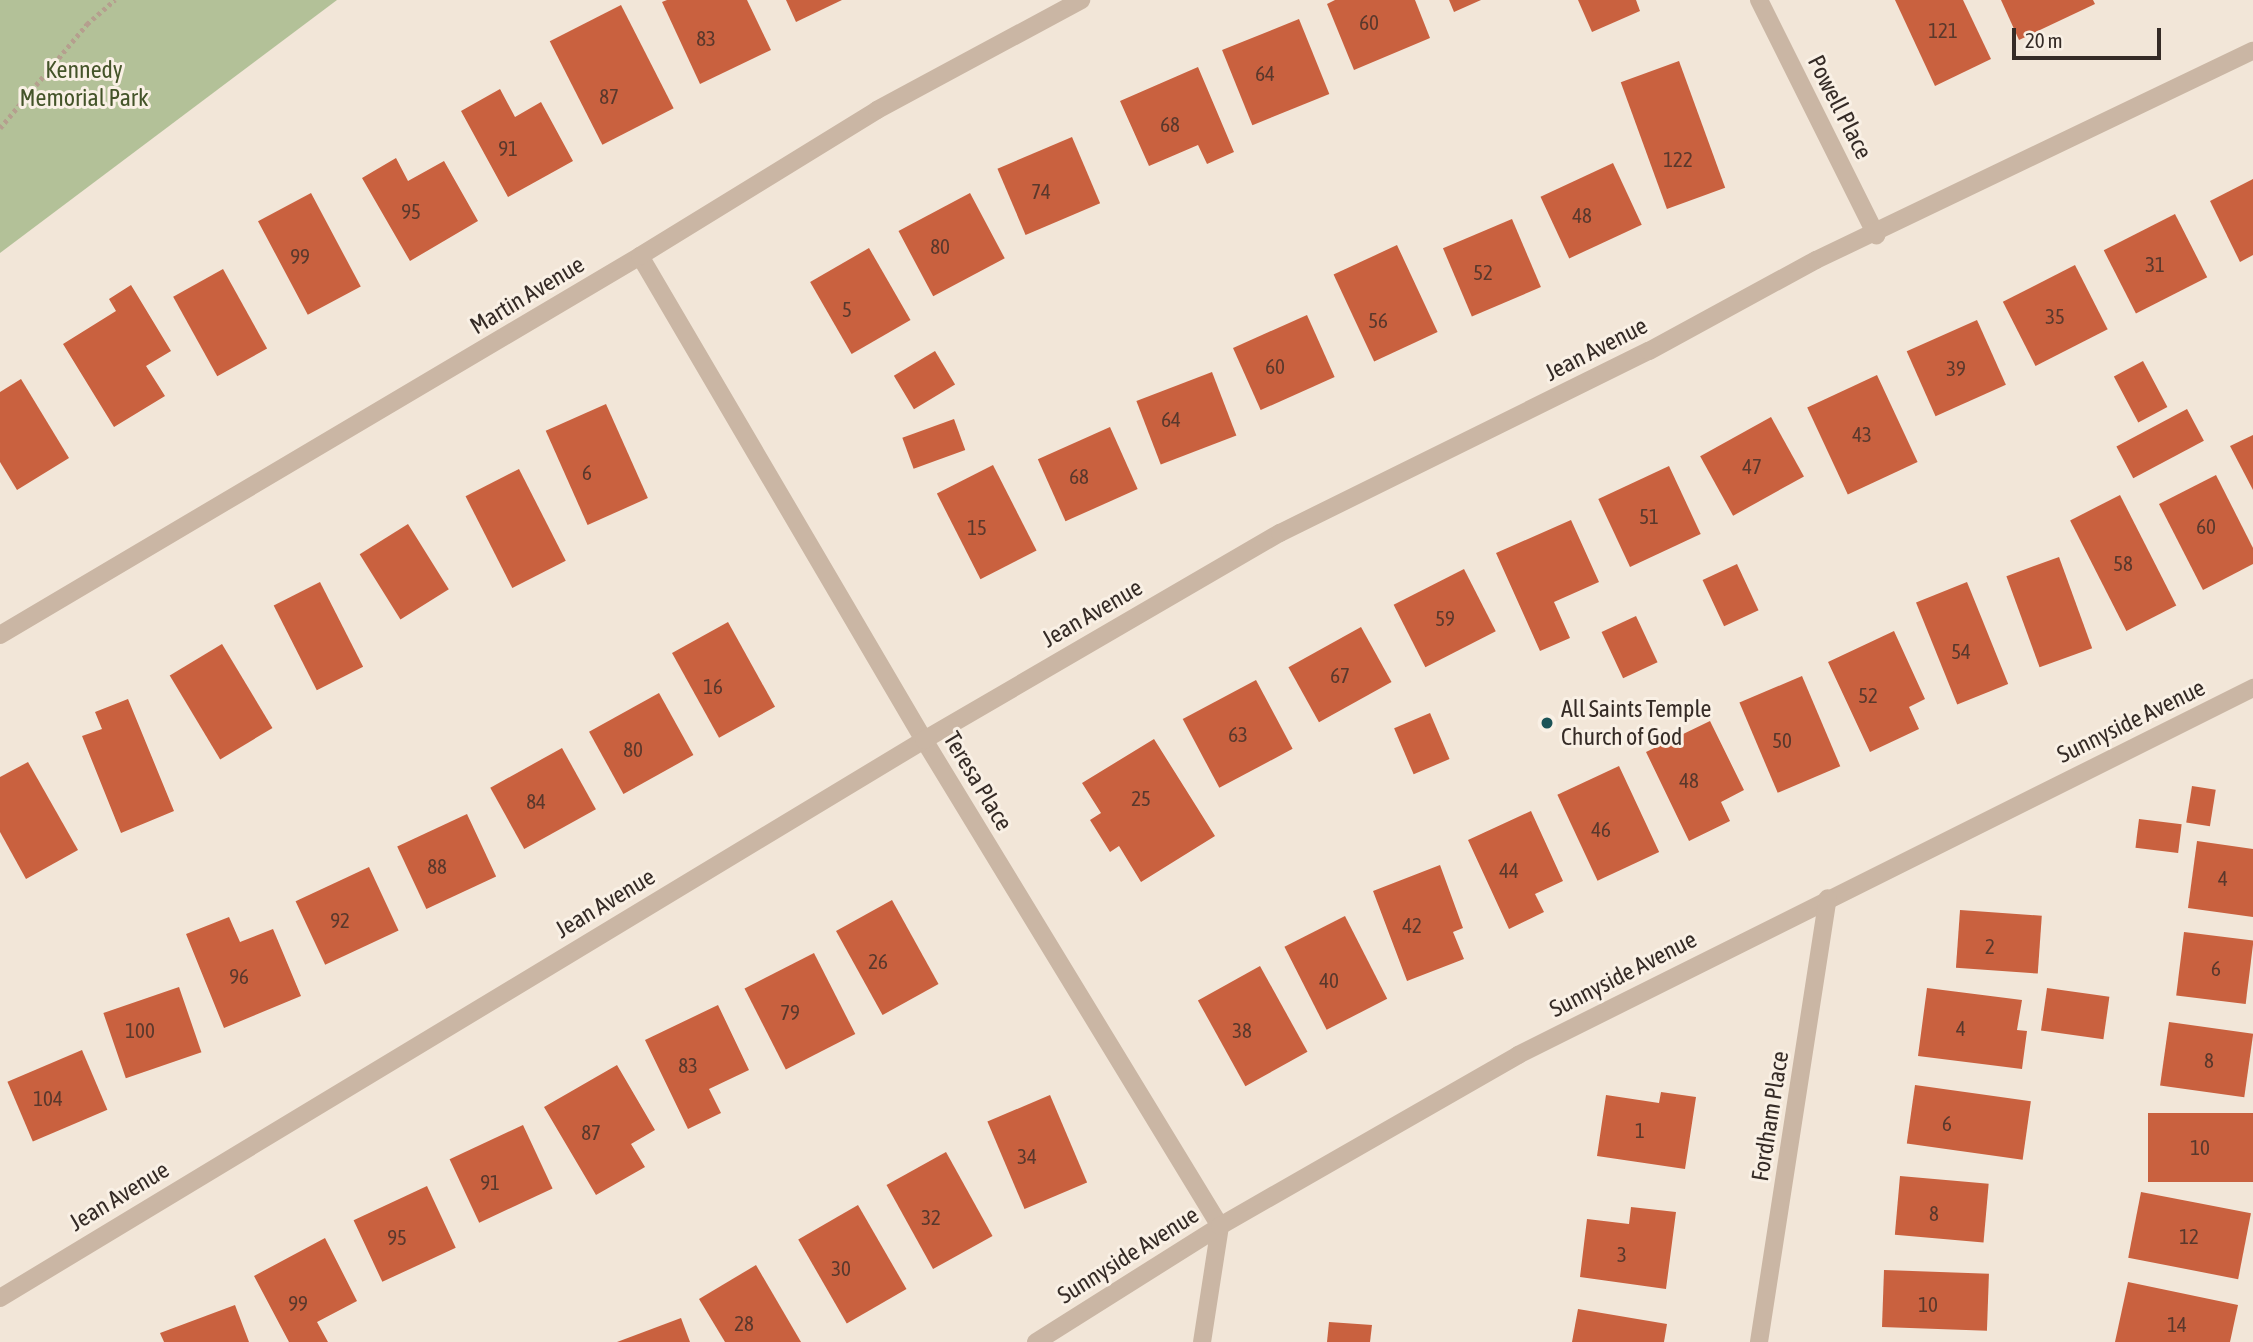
<!DOCTYPE html>
<html>
<head>
<meta charset="utf-8">
<style>
	body { margin:0 }
	#map { position:relative; width:2253px; height:1342px; overflow:hidden; background:#f2e6d8; font-family:"Asap Condensed",sans-serif }
	div>[style] { position:absolute }
	.green>* { inset:0; background:#b3c198 }
	.building>* { inset:0; background:#c9613f; transform-origin:0 0 }
	.path>* { height:4.5px; margin-top:-2.25px; transform-origin:0; background:repeating-linear-gradient(90deg,#b59f8e 0 3.5px,transparent 0 7px) }
	.street>* { height:18px; margin:-9px; padding:0 9px; transform-origin:9px; border-radius:9px; background:#cab6a4 }
	.dots>* { width:19px; height:19px; translate:-50% -50%; box-sizing:border-box; border:4px solid #f9f0e5; border-radius:50% }
	span { translate:-50% -50%; white-space:nowrap; text-align:center; line-height:1.15; -webkit-text-stroke:6px #f9f0e5; paint-order:stroke }
	.number-label { font-size:21px; color:#5a382c }
	.number-label span { -webkit-text-stroke-width:0 }
	.park-label { font-size:24px; color:#445429 }
	.street-label { font-size:24px; color:#352b26 }
	.poi-label { font-size:24px; color:#352b26 }
	.left { translate:0 -50%; text-align:left }
	.scale { position:absolute; left:2012px; top:28px; width:149px; height:32px; box-sizing:border-box; border:4px solid #352b26; border-top:0; padding-left:9px; font-size:21px; line-height:24px; white-space:nowrap; color:#352b26; -webkit-text-stroke:5px #f9f0e5; paint-order:stroke }
</style>
</head>
<body>
<div id="map">
	<div class="green">
		<i style="clip-path:polygon(0 0,337px 0,0 253px)"></i>
	</div>
	<div class="building">
		<i style="clip-path:polygon(667px 0,747px 0,771px 50px,700px 84px,662px 2px)"></i>
		<i style="clip-path:polygon(786px 0,842px 0,796px 22px)"></i>
		<i style="clip-path:polygon(1335px 0,1415px 0,1430px 38px,1354px 70px,1327px 4px)"></i>
		<i style="clip-path:polygon(1449px 0,1481px 0,1454px 12px)"></i>
		<i style="clip-path:polygon(1578px 0,1636px 0,1640px 11px,1592px 32px)"></i>
		<i style="clip-path:polygon(1895px 0,1963px 0,1991px 59px,1935px 86px)"></i>
		<i style="clip-path:polygon(2001px 0,2093px 0,2095px 4px,2019px 40px)"></i>
		<i style="left:621px;top:5px;width:116px;height:80px;rotate:63deg"></i>
		<i style="left:1299px;top:19px;width:81px;height:83px;rotate:68deg"></i>
		<i style="left:1679px;top:61px;width:135px;height:62px;rotate:70deg"></i>
		<i style="clip-path:polygon(1198px 67px,1234px 152px,1207px 164px,1198px 145px,1149px 166px,1120px 101px)"></i>
		<i style="clip-path:polygon(500px 89px,515px 117px,541px 102px,573px 161px,508px 197px,461px 111px)"></i>
		<i style="left:1072px;top:137px;width:72px;height:81px;rotate:67deg"></i>
		<i style="clip-path:polygon(396px 158px,408px 181px,444px 161px,478px 221px,410px 261px,362px 178px)"></i>
		<i style="left:1613px;top:163px;width:68px;height:80px;rotate:65deg"></i>
		<i style="clip-path:polygon(2253px 179px,2253px 255px,2240px 262px,2210px 201px)"></i>
		<i style="left:311px;top:193px;width:106px;height:60px;rotate:62deg"></i>
		<i style="left:970px;top:193px;width:74px;height:81px;rotate:62deg"></i>
		<i style="left:2175px;top:214px;width:71px;height:80px;rotate:63deg"></i>
		<i style="left:1512px;top:219px;width:74px;height:75px;rotate:67deg"></i>
		<i style="left:1397px;top:245px;width:96px;height:70px;rotate:65deg"></i>
		<i style="left:869px;top:248px;width:83px;height:68px;rotate:60deg"></i>
		<i style="left:2075px;top:265px;width:72px;height:81px;rotate:63deg"></i>
		<i style="left:223px;top:269px;width:91px;height:57px;rotate:61deg"></i>
		<i style="clip-path:polygon(131px 285px,171px 351px,146px 366px,165px 396px,114px 427px,63px 344px,116px 311px,109px 299px)"></i>
		<i style="left:1307px;top:315px;width:68px;height:81px;rotate:66deg"></i>
		<i style="left:1977px;top:320px;width:71px;height:77px;rotate:66deg"></i>
		<i style="left:935px;top:351px;width:39px;height:48px;rotate:59deg"></i>
		<i style="left:2143px;top:361px;width:52px;height:33px;rotate:62deg"></i>
		<i style="left:1212px;top:372px;width:68px;height:81px;rotate:69deg"></i>
		<i style="left:1877px;top:375px;width:96px;height:77px;rotate:65deg"></i>
		<i style="clip-path:polygon(21px 379px,69px 458px,17px 490px,0 462px,0 392px)"></i>
		<i style="left:606px;top:404px;width:103px;height:66px;rotate:66deg"></i>
		<i style="left:2187px;top:409px;width:36px;height:80px;rotate:62deg"></i>
		<i style="left:1771px;top:417px;width:68px;height:81px;rotate:61deg"></i>
		<i style="left:954px;top:419px;width:33px;height:55px;rotate:70deg"></i>
		<i style="left:1110px;top:427px;width:68px;height:79px;rotate:66deg"></i>
		<i style="clip-path:polygon(2253px 435px,2253px 490px,2230px 446px)"></i>
		<i style="left:993px;top:465px;width:96px;height:63px;rotate:63deg"></i>
		<i style="left:1669px;top:466px;width:75px;height:78px;rotate:65deg"></i>
		<i style="left:519px;top:469px;width:103px;height:60px;rotate:63deg"></i>
		<i style="clip-path:polygon(2216px 475px,2253px 548px,2253px 564px,2203px 590px,2159px 504px)"></i>
		<i style="left:2120px;top:495px;width:124px;height:56px;rotate:63deg"></i>
		<i style="clip-path:polygon(1571px 520px,1599px 582px,1554px 602px,1570px 638px,1540px 651px,1496px 553px)"></i>
		<i style="left:408px;top:524px;width:77px;height:57px;rotate:58deg"></i>
		<i style="left:2059px;top:557px;width:97px;height:56px;rotate:70deg"></i>
		<i style="left:1737px;top:564px;width:51px;height:38px;rotate:65deg"></i>
		<i style="left:1464px;top:569px;width:70px;height:79px;rotate:63deg"></i>
		<i style="left:320px;top:582px;width:95px;height:52px;rotate:63deg"></i>
		<i style="left:1967px;top:582px;width:110px;height:55px;rotate:68deg"></i>
		<i style="left:1636px;top:616px;width:51px;height:38px;rotate:65deg"></i>
		<i style="left:728px;top:622px;width:97px;height:64px;rotate:61deg"></i>
		<i style="left:1361px;top:627px;width:63px;height:83px;rotate:61deg"></i>
		<i style="clip-path:polygon(1894px 631px,1925px 699px,1909px 707px,1919px 729px,1870px 752px,1828px 662px)"></i>
		<i style="left:222px;top:644px;width:98px;height:61px;rotate:59deg"></i>
		<i style="left:1802px;top:676px;width:98px;height:68px;rotate:67deg"></i>
		<i style="left:1256px;top:680px;width:78px;height:83px;rotate:62deg"></i>
		<i style="left:659px;top:693px;width:71px;height:80px;rotate:61deg"></i>
		<i style="clip-path:polygon(128px 699px,174px 811px,121px 833px,82px 736px,102px 729px,95px 712px)"></i>
		<i style="left:1430px;top:713px;width:50px;height:39px;rotate:67deg"></i>
		<i style="clip-path:polygon(1710px 721px,1744px 790px,1721px 802px,1730px 821px,1689px 841px,1646px 752px)"></i>
		<i style="clip-path:polygon(1154px 739px,1215px 836px,1141px 882px,1119px 846px,1110px 852px,1090px 820px,1101px 813px,1082px 783px)"></i>
		<i style="left:562px;top:748px;width:70px;height:82px;rotate:61deg"></i>
		<i style="clip-path:polygon(28px 762px,78px 850px,26px 879px,0 832px,0 777px)"></i>
		<i style="left:1619px;top:766px;width:95px;height:68px;rotate:65deg"></i>
		<i style="left:2192px;top:786px;width:24px;height:37px;rotate:9deg"></i>
		<i style="clip-path:polygon(1531px 811px,1563px 881px,1535px 894px,1544px 912px,1509px 929px,1468px 840px)"></i>
		<i style="left:467px;top:814px;width:69px;height:77px;rotate:65deg"></i>
		<i style="left:2139px;top:819px;width:43px;height:29px;rotate:7deg"></i>
		<i style="clip-path:polygon(2197px 841px,2253px 849px,2253px 917px,2188px 908px)"></i>
		<i style="clip-path:polygon(1440px 865px,1463px 928px,1453px 932px,1464px 959px,1407px 981px,1373px 891px)"></i>
		<i style="left:369px;top:867px;width:70px;height:81px;rotate:65deg"></i>
		<i style="left:892px;top:900px;width:96px;height:64px;rotate:61deg"></i>
		<i style="left:1960px;top:910px;width:82px;height:58px;rotate:4deg"></i>
		<i style="left:1345px;top:916px;width:93px;height:68px;rotate:63deg"></i>
		<i style="clip-path:polygon(229px 917px,240px 942px,273px 929px,301px 996px,224px 1028px,186px 934px)"></i>
		<i style="left:2184px;top:932px;width:70px;height:64px;rotate:7deg"></i>
		<i style="left:814px;top:953px;width:91px;height:78px;rotate:63deg"></i>
		<i style="left:1260px;top:966px;width:98px;height:71px;rotate:61deg"></i>
		<i style="left:179px;top:987px;width:69px;height:80px;rotate:71deg"></i>
		<i style="clip-path:polygon(1927px 988px,2022px 1000px,2017px 1030px,2027px 1031px,2022px 1069px,1918px 1056px)"></i>
		<i style="left:2047px;top:988px;width:63px;height:43px;rotate:8deg"></i>
		<i style="clip-path:polygon(718px 1005px,749px 1070px,709px 1089px,721px 1113px,688px 1129px,645px 1040px)"></i>
		<i style="left:2169px;top:1022px;width:85px;height:64px;rotate:8deg"></i>
		<i style="left:82px;top:1050px;width:65px;height:81px;rotate:67deg"></i>
		<i style="clip-path:polygon(617px 1065px,655px 1130px,631px 1144px,645px 1167px,596px 1195px,544px 1107px)"></i>
		<i style="left:1915px;top:1085px;width:117px;height:59px;rotate:8deg"></i>
		<i style="clip-path:polygon(1661px 1092px,1696px 1097px,1685px 1169px,1597px 1156px,1606px 1095px,1659px 1103px)"></i>
		<i style="left:1050px;top:1095px;width:95px;height:68px;rotate:67deg"></i>
		<i style="left:2148px;top:1113px;width:105px;height:69px"></i>
		<i style="left:523px;top:1125px;width:70px;height:81px;rotate:65deg"></i>
		<i style="left:946px;top:1152px;width:96px;height:68px;rotate:61deg"></i>
		<i style="left:1900px;top:1176px;width:89px;height:59px;rotate:5deg"></i>
		<i style="left:427px;top:1186px;width:68px;height:81px;rotate:65deg"></i>
		<i style="left:2141px;top:1192px;width:112px;height:67px;rotate:11deg"></i>
		<i style="left:858px;top:1205px;width:97px;height:69px;rotate:60deg"></i>
		<i style="clip-path:polygon(1631px 1207px,1676px 1212px,1666px 1289px,1580px 1277px,1587px 1219px,1629px 1224px)"></i>
		<i style="clip-path:polygon(325px 1238px,357px 1301px,317px 1322px,328px 1342px,289px 1342px,254px 1276px)"></i>
		<i style="clip-path:polygon(756px 1265px,801px 1342px,725px 1342px,699px 1299px)"></i>
		<i style="left:1884px;top:1270px;width:105px;height:57px;rotate:2deg"></i>
		<i style="clip-path:polygon(2128px 1282px,2238px 1305px,2230px 1342px,2115px 1342px)"></i>
		<i style="clip-path:polygon(235px 1305px,249px 1342px,164px 1342px,160px 1333px)"></i>
		<i style="clip-path:polygon(1578px 1309px,1667px 1324px,1664px 1342px,1572px 1342px)"></i>
		<i style="clip-path:polygon(681px 1318px,690px 1342px,617px 1342px)"></i>
		<i style="clip-path:polygon(1329px 1322px,1372px 1325px,1370px 1342px,1327px 1342px)"></i>
	</div>
	<div class="path">
		<i style="left:0;top:128px;width:136px;rotate:-50.1deg"></i>
		<i style="left:87px;top:24px;width:37px;rotate:-41deg"></i>
	</div>
	<div class="street">
		<i style="left:1759px;top:0;width:263px;rotate:63.5deg"></i>
		<i style="left:640px;top:256px;width:561px;rotate:59.6deg"></i>
		<i style="left:924px;top:740px;width:569px;rotate:58.66deg"></i>
		<i style="left:1220px;top:1226px;width:117px;rotate:98.8deg"></i>
		<i style="left:0;top:635px;width:744px;rotate:-30.63deg"></i>
		<i style="left:640px;top:256px;width:278px;rotate:-31.6deg"></i>
		<i style="left:877px;top:110px;width:232px;rotate:-28.3deg"></i>
		<i style="left:0;top:1298px;width:1079px;rotate:-31.13deg"></i>
		<i style="left:924px;top:740px;width:412px;rotate:-30.2deg"></i>
		<i style="left:1280px;top:533px;width:411px;rotate:-26.3deg"></i>
		<i style="left:1649px;top:351px;width:190px;rotate:-28.6deg"></i>
		<i style="left:1816px;top:260px;width:484px;rotate:-25.6deg"></i>
		<i style="left:1036px;top:1342px;width:218px;rotate:-32.2deg"></i>
		<i style="left:1220px;top:1226px;width:344px;rotate:-29.8deg"></i>
		<i style="left:1518px;top:1055px;width:822px;rotate:-26.53deg"></i>
		<i style="left:1759px;top:1342px;width:449px;rotate:-81.2deg"></i>
	</div>
	<div class="dots">
		<i style="left:1547px;top:723px;background:#1b5357"></i>
	</div>
	<div class="number-label">
		<span style="left:1369px;top:22px">60</span>
		<span style="left:1943px;top:30px">121</span>
		<span style="left:706px;top:38px">83</span>
		<span style="left:1265px;top:73px">64</span>
		<span style="left:609px;top:96px">87</span>
		<span style="left:1170px;top:124px">68</span>
		<span style="left:508px;top:148px">91</span>
		<span style="left:1678px;top:159px">122</span>
		<span style="left:1041px;top:191px">74</span>
		<span style="left:411px;top:211px">95</span>
		<span style="left:1582px;top:215px">48</span>
		<span style="left:940px;top:246px">80</span>
		<span style="left:300px;top:256px">99</span>
		<span style="left:2155px;top:264px">31</span>
		<span style="left:1483px;top:272px">52</span>
		<span style="left:847px;top:309px">5</span>
		<span style="left:2055px;top:316px">35</span>
		<span style="left:1378px;top:320px">56</span>
		<span style="left:1275px;top:366px">60</span>
		<span style="left:1956px;top:368px">39</span>
		<span style="left:1171px;top:419px">64</span>
		<span style="left:1862px;top:434px">43</span>
		<span style="left:1752px;top:466px">47</span>
		<span style="left:587px;top:472px">6</span>
		<span style="left:1079px;top:476px">68</span>
		<span style="left:1649px;top:516px">51</span>
		<span style="left:2206px;top:526px">60</span>
		<span style="left:977px;top:527px">15</span>
		<span style="left:2123px;top:563px">58</span>
		<span style="left:1445px;top:618px">59</span>
		<span style="left:1961px;top:651px">54</span>
		<span style="left:1340px;top:675px">67</span>
		<span style="left:713px;top:686px">16</span>
		<span style="left:1868px;top:695px">52</span>
		<span style="left:1238px;top:734px">63</span>
		<span style="left:1782px;top:740px">50</span>
		<span style="left:633px;top:749px">80</span>
		<span style="left:1689px;top:780px">48</span>
		<span style="left:1141px;top:798px">25</span>
		<span style="left:536px;top:801px">84</span>
		<span style="left:1601px;top:829px">46</span>
		<span style="left:437px;top:866px">88</span>
		<span style="left:1509px;top:870px">44</span>
		<span style="left:2223px;top:878px">4</span>
		<span style="left:340px;top:920px">92</span>
		<span style="left:1412px;top:925px">42</span>
		<span style="left:1990px;top:946px">2</span>
		<span style="left:878px;top:961px">26</span>
		<span style="left:2216px;top:968px">6</span>
		<span style="left:239px;top:976px">96</span>
		<span style="left:1329px;top:980px">40</span>
		<span style="left:790px;top:1012px">79</span>
		<span style="left:1961px;top:1028px">4</span>
		<span style="left:140px;top:1030px">100</span>
		<span style="left:1242px;top:1030px">38</span>
		<span style="left:2209px;top:1060px">8</span>
		<span style="left:688px;top:1065px">83</span>
		<span style="left:48px;top:1098px">104</span>
		<span style="left:1947px;top:1123px">6</span>
		<span style="left:1640px;top:1130px">1</span>
		<span style="left:591px;top:1132px">87</span>
		<span style="left:2200px;top:1147px">10</span>
		<span style="left:1027px;top:1156px">34</span>
		<span style="left:490px;top:1182px">91</span>
		<span style="left:1934px;top:1213px">8</span>
		<span style="left:931px;top:1217px">32</span>
		<span style="left:2189px;top:1236px">12</span>
		<span style="left:397px;top:1237px">95</span>
		<span style="left:1622px;top:1254px">3</span>
		<span style="left:841px;top:1268px">30</span>
		<span style="left:298px;top:1303px">99</span>
		<span style="left:1928px;top:1304px">10</span>
		<span style="left:744px;top:1323px">28</span>
		<span style="left:2177px;top:1324px">14</span>
	</div>
	<div class="park-label">
		<span style="left:84px;top:84px">Kennedy<br>Memorial Park</span>
	</div>
	<div class="street-label">
		<span style="left:1840px;top:107px;rotate:63deg">Powell Place</span>
		<span style="left:527px;top:295px;rotate:-31deg">Martin Avenue</span>
		<span style="left:1596px;top:349px;rotate:-27deg">Jean Avenue</span>
		<span style="left:1092px;top:613px;rotate:-30deg">Jean Avenue</span>
		<span style="left:2131px;top:721px;rotate:-26deg">Sunnyside Avenue</span>
		<span style="left:978px;top:781px;rotate:59deg">Teresa Place</span>
		<span style="left:605px;top:903px;rotate:-31deg">Jean Avenue</span>
		<span style="left:1623px;top:974px;rotate:-27deg">Sunnyside Avenue</span>
		<span style="left:1770px;top:1116px;rotate:-81deg">Fordham Place</span>
		<span style="left:119px;top:1196px;rotate:-31deg">Jean Avenue</span>
		<span style="left:1128px;top:1255px;rotate:-32deg">Sunnyside Avenue</span>
	</div>
	<div class="poi-label">
		<span class="left" style="left:1561px;top:723px">All Saints Temple<br>Church of God</span>
	</div>
	<div class="scale">20 m</div>
</div>
</body>
</html>
